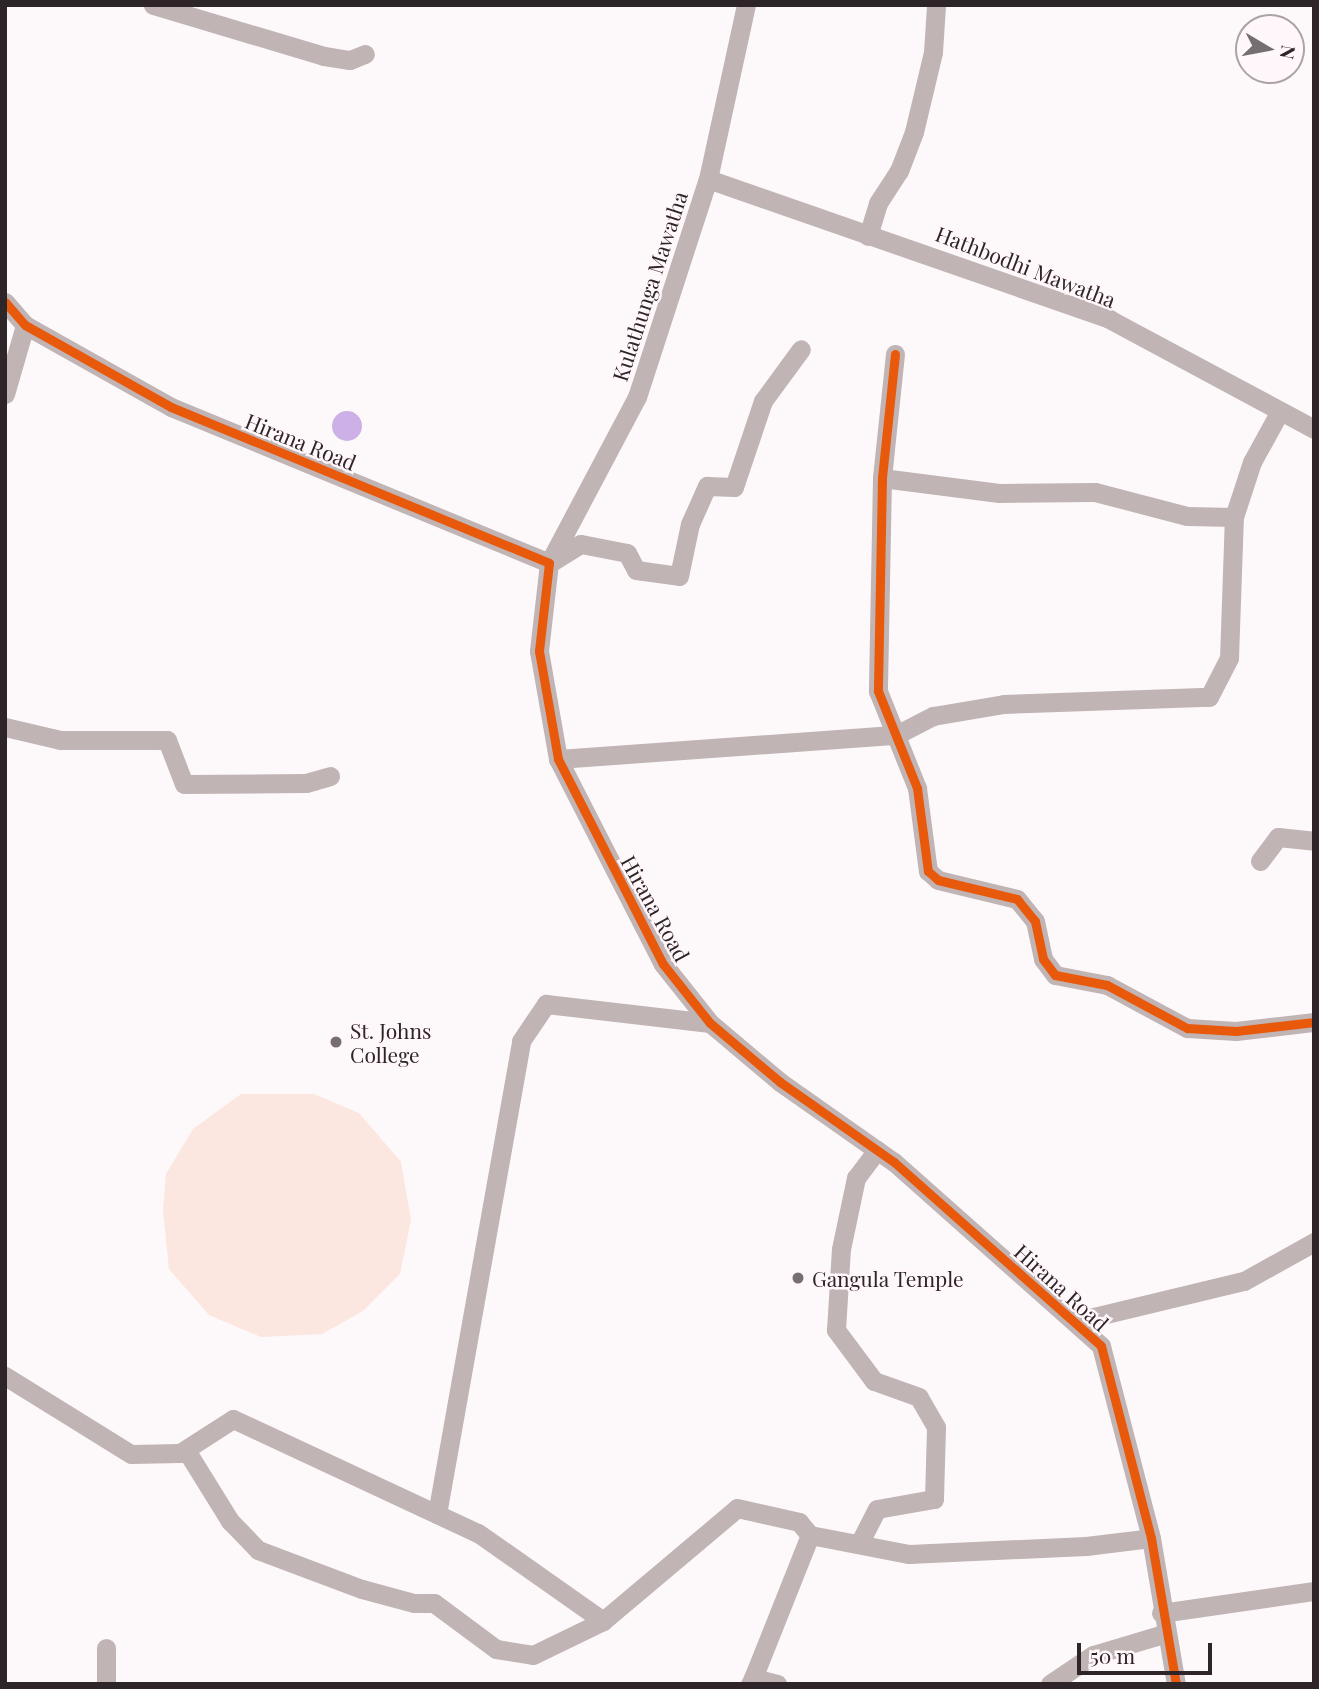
<!DOCTYPE html>
<html>
<head>
<meta charset="utf-8">
<style>
	body { margin:0 }
	#map { position:relative; width:1319px; height:1689px; overflow:hidden; background:#fdf9fb; font-family:"Playfair Display",serif }
	div>[style] { position:absolute }
	.green>* { inset:0; background:#fbe6e0 }
	.water>* { inset:0; background:#ccb0e6 }
	.round { border-radius:50% }
	.minor>* { height:19px; margin:-9.5px; padding:0 9.5px; transform-origin:9.5px; border-radius:9.5px; background:#c1b4b4 }
	.cycleway>* { height:9px; margin:-4.5px; padding:0 4.5px; transform-origin:4.5px; border-radius:4.5px; background:#e8590c }
	.dots>* { width:19px; height:19px; translate:-50% -50%; box-sizing:border-box; border:4px solid #fff7fa; border-radius:50% }
	span { translate:-50% -50%; white-space:nowrap; text-align:center; line-height:1.15; -webkit-text-stroke:5px #fff7fa; paint-order:stroke }
	.street-label { font-size:21px; color:#2d2528 }
	.poi-label { font-size:21px; color:#2d2528 }
	.left { translate:0 -50%; text-align:left }
	.frame { position:absolute; inset:0; border:7px solid #2d2528; pointer-events:none }
	.north { position:absolute; left:1235px; top:14px; width:70px; height:70px; box-sizing:border-box; background:#fff7fa; border:2px solid #aba3a6; border-radius:50%; rotate:100deg; font-size:19px; font-weight:700; line-height:28px; text-align:center; color:#2d2528 }
	.north::after { content:''; display:block; margin:auto; width:24px; height:32px; background:#766f72; clip-path:polygon(50% 0,100% 100%,50% 72%,0 100%) }
	.scale { position:absolute; left:1077px; top:1643px; width:135px; height:32px; box-sizing:border-box; border:4px solid #2d2528; border-top:0; padding-left:9px; font-size:21px; line-height:24px; white-space:nowrap; color:#2d2528; -webkit-text-stroke:5px #fff7fa; paint-order:stroke }
</style>
</head>
<body>
<div id="map">
	<div class="green">
		<i style="clip-path:polygon(241px 1094px,314px 1094px,359px 1113px,401px 1162px,411px 1220px,400px 1274px,363px 1311px,322px 1334px,261px 1337px,209px 1315px,169px 1269px,163px 1211px,166px 1174px,193px 1129px)"></i>
	</div>
	<div class="water">
		<i class="round" style="left:332px;top:411px;width:30px;height:30px"></i>
	</div>
	<div class="minor">
		<i style="left:153px;top:5px;width:178px;rotate:16.6deg"></i>
		<i style="left:324px;top:56px;width:26px;rotate:9deg"></i>
		<i style="left:350px;top:60px;width:16px;rotate:-22deg"></i>
		<i style="left:708px;top:179px;width:425px;rotate:19.2deg"></i>
		<i style="left:1109px;top:319px;width:233px;rotate:28.2deg"></i>
		<i style="left:868px;top:236px;width:34px;rotate:-73deg"></i>
		<i style="left:878px;top:203px;width:38px;rotate:-57deg"></i>
		<i style="left:899px;top:171px;width:42px;rotate:-69deg"></i>
		<i style="left:914px;top:132px;width:82px;rotate:-76.6deg"></i>
		<i style="left:933px;top:52px;width:47px;rotate:-86.3deg"></i>
		<i style="left:5px;top:302px;width:30px;rotate:49deg"></i>
		<i style="left:25px;top:325px;width:167px;rotate:29.3deg"></i>
		<i style="left:171px;top:407px;width:409px;rotate:22.4deg"></i>
		<i style="left:549px;top:563px;width:89px;rotate:96.5deg"></i>
		<i style="left:539px;top:651px;width:110px;rotate:80deg"></i>
		<i style="left:558px;top:759px;width:230px;rotate:62.9deg"></i>
		<i style="left:663px;top:964px;width:75px;rotate:51.5deg"></i>
		<i style="left:710px;top:1023px;width:92px;rotate:40.1deg"></i>
		<i style="left:780px;top:1082px;width:139px;rotate:35.1deg"></i>
		<i style="left:894px;top:1162px;width:277px;rotate:41.6deg"></i>
		<i style="left:1101px;top:1346px;width:198px;rotate:75.4deg"></i>
		<i style="left:1151px;top:1538px;width:148px;rotate:80.3deg"></i>
		<i style="left:895px;top:354px;width:125px;rotate:96deg"></i>
		<i style="left:882px;top:478px;width:213px;rotate:91.1deg"></i>
		<i style="left:878px;top:691px;width:105px;rotate:68.1deg"></i>
		<i style="left:917px;top:788px;width:84px;rotate:82.5deg"></i>
		<i style="left:928px;top:871px;width:13px;rotate:42deg"></i>
		<i style="left:938px;top:880px;width:81px;rotate:13.5deg"></i>
		<i style="left:1017px;top:899px;width:28px;rotate:51deg"></i>
		<i style="left:1035px;top:921px;width:39px;rotate:78deg"></i>
		<i style="left:1043px;top:959px;width:20px;rotate:53deg"></i>
		<i style="left:1055px;top:975px;width:53px;rotate:10.9deg"></i>
		<i style="left:1107px;top:985px;width:91px;rotate:28.3deg"></i>
		<i style="left:1187px;top:1028px;width:49px;rotate:3.5deg"></i>
		<i style="left:1236px;top:1031px;width:79px;rotate:-6.6deg"></i>
		<i style="left:5px;top:394px;width:72px;rotate:-73.8deg"></i>
		<i style="left:882px;top:478px;width:118px;rotate:7.3deg"></i>
		<i style="left:999px;top:493px;width:96px;rotate:-0.6deg"></i>
		<i style="left:1095px;top:492px;width:95px;rotate:14.6deg"></i>
		<i style="left:1187px;top:516px;width:47px;rotate:1.2deg"></i>
		<i style="left:549px;top:563px;width:188px;rotate:-62.1deg"></i>
		<i style="left:637px;top:397px;width:229px;rotate:-72deg"></i>
		<i style="left:708px;top:179px;width:178px;rotate:-77.7deg"></i>
		<i style="left:550px;top:563px;width:36px;rotate:-32deg"></i>
		<i style="left:581px;top:544px;width:47px;rotate:11.1deg"></i>
		<i style="left:627px;top:553px;width:19px;rotate:62deg"></i>
		<i style="left:636px;top:570px;width:43px;rotate:7.9deg"></i>
		<i style="left:679px;top:576px;width:53px;rotate:-78.1deg"></i>
		<i style="left:690px;top:524px;width:42px;rotate:-65.9deg"></i>
		<i style="left:707px;top:486px;width:27px;rotate:2deg"></i>
		<i style="left:734px;top:487px;width:91px;rotate:-71.4deg"></i>
		<i style="left:763px;top:401px;width:64px;rotate:-53.8deg"></i>
		<i style="left:5px;top:727px;width:57px;rotate:13.3deg"></i>
		<i style="left:60px;top:740px;width:107px"></i>
		<i style="left:167px;top:740px;width:47px;rotate:68.9deg"></i>
		<i style="left:184px;top:784px;width:122px;rotate:-0.5deg"></i>
		<i style="left:306px;top:783px;width:25px;rotate:-16deg"></i>
		<i style="left:558px;top:759px;width:339px;rotate:-4.1deg"></i>
		<i style="left:896px;top:735px;width:42px;rotate:-27.2deg"></i>
		<i style="left:933px;top:716px;width:72px;rotate:-9.6deg"></i>
		<i style="left:1004px;top:704px;width:205px;rotate:-2deg"></i>
		<i style="left:1209px;top:697px;width:44px;rotate:-62.9deg"></i>
		<i style="left:1229px;top:658px;width:141px;rotate:-88deg"></i>
		<i style="left:1234px;top:517px;width:58px;rotate:-71.9deg"></i>
		<i style="left:1252px;top:462px;width:58px;rotate:-61.2deg"></i>
		<i style="left:1260px;top:861px;width:30px;rotate:-53deg"></i>
		<i style="left:1278px;top:837px;width:36px;rotate:6deg"></i>
		<i style="left:1077px;top:1321px;width:172px;rotate:-13.5deg"></i>
		<i style="left:1244px;top:1281px;width:80px;rotate:-29.1deg"></i>
		<i style="left:5px;top:1376px;width:148px;rotate:31.8deg"></i>
		<i style="left:131px;top:1454px;width:49px;rotate:-1.2deg"></i>
		<i style="left:180px;top:1453px;width:63px;rotate:-32.7deg"></i>
		<i style="left:233px;top:1419px;width:270px;rotate:25deg"></i>
		<i style="left:478px;top:1533px;width:153px;rotate:35.1deg"></i>
		<i style="left:186px;top:1450px;width:84px;rotate:58.2deg"></i>
		<i style="left:230px;top:1521px;width:40px;rotate:46deg"></i>
		<i style="left:258px;top:1550px;width:111px;rotate:20.6deg"></i>
		<i style="left:362px;top:1589px;width:54px;rotate:15.1deg"></i>
		<i style="left:414px;top:1603px;width:20px"></i>
		<i style="left:434px;top:1603px;width:77px;rotate:36.6deg"></i>
		<i style="left:496px;top:1649px;width:37px;rotate:9deg"></i>
		<i style="left:533px;top:1655px;width:78px;rotate:-25.9deg"></i>
		<i style="left:603px;top:1621px;width:175px;rotate:-40.1deg"></i>
		<i style="left:737px;top:1508px;width:64px;rotate:12.7deg"></i>
		<i style="left:799px;top:1522px;width:17px;rotate:50deg"></i>
		<i style="left:810px;top:1535px;width:154px;rotate:111.7deg"></i>
		<i style="left:437px;top:1514px;width:480px;rotate:-79.9deg"></i>
		<i style="left:521px;top:1041px;width:45px;rotate:-56deg"></i>
		<i style="left:546px;top:1004px;width:165px;rotate:6.6deg"></i>
		<i style="left:810px;top:1535px;width:101px;rotate:10.9deg"></i>
		<i style="left:909px;top:1554px;width:177px;rotate:-2.6deg"></i>
		<i style="left:1086px;top:1546px;width:65px;rotate:-7deg"></i>
		<i style="left:859px;top:1544px;width:39px;rotate:-63deg"></i>
		<i style="left:877px;top:1509px;width:58px;rotate:-10deg"></i>
		<i style="left:934px;top:1499px;width:72px;rotate:-88.4deg"></i>
		<i style="left:936px;top:1427px;width:34px;rotate:-120deg"></i>
		<i style="left:919px;top:1397px;width:48px;rotate:-160.4deg"></i>
		<i style="left:874px;top:1381px;width:64px;rotate:-126.7deg"></i>
		<i style="left:836px;top:1330px;width:81px;rotate:-86.5deg"></i>
		<i style="left:841px;top:1249px;width:73px;rotate:-78.1deg"></i>
		<i style="left:856px;top:1178px;width:35px;rotate:-53deg"></i>
		<i style="left:1161px;top:1613px;width:155px;rotate:-8.2deg"></i>
		<i style="left:106px;top:1648px;width:36px;rotate:90deg"></i>
		<i style="left:750px;top:1684px;width:7px;rotate:-63deg"></i>
		<i style="left:753px;top:1678px;width:25px;rotate:14deg"></i>
		<i style="left:1050px;top:1684px;width:52px;rotate:-34deg"></i>
		<i style="left:1093px;top:1655px;width:74px;rotate:-16.5deg"></i>
	</div>
	<div class="cycleway">
		<i style="left:5px;top:302px;width:30px;rotate:49deg"></i>
		<i style="left:25px;top:325px;width:167px;rotate:29.3deg"></i>
		<i style="left:171px;top:407px;width:409px;rotate:22.4deg"></i>
		<i style="left:549px;top:563px;width:89px;rotate:96.5deg"></i>
		<i style="left:539px;top:651px;width:110px;rotate:80deg"></i>
		<i style="left:558px;top:759px;width:230px;rotate:62.9deg"></i>
		<i style="left:663px;top:964px;width:75px;rotate:51.5deg"></i>
		<i style="left:710px;top:1023px;width:92px;rotate:40.1deg"></i>
		<i style="left:780px;top:1082px;width:139px;rotate:35.1deg"></i>
		<i style="left:894px;top:1162px;width:277px;rotate:41.6deg"></i>
		<i style="left:1101px;top:1346px;width:198px;rotate:75.4deg"></i>
		<i style="left:1151px;top:1538px;width:148px;rotate:80.3deg"></i>
		<i style="left:895px;top:354px;width:125px;rotate:96deg"></i>
		<i style="left:882px;top:478px;width:213px;rotate:91.1deg"></i>
		<i style="left:878px;top:691px;width:105px;rotate:68.1deg"></i>
		<i style="left:917px;top:788px;width:84px;rotate:82.5deg"></i>
		<i style="left:928px;top:871px;width:13px;rotate:42deg"></i>
		<i style="left:938px;top:880px;width:81px;rotate:13.5deg"></i>
		<i style="left:1017px;top:899px;width:28px;rotate:51deg"></i>
		<i style="left:1035px;top:921px;width:39px;rotate:78deg"></i>
		<i style="left:1043px;top:959px;width:20px;rotate:53deg"></i>
		<i style="left:1055px;top:975px;width:53px;rotate:10.9deg"></i>
		<i style="left:1107px;top:985px;width:91px;rotate:28.3deg"></i>
		<i style="left:1187px;top:1028px;width:49px;rotate:3.5deg"></i>
		<i style="left:1236px;top:1031px;width:79px;rotate:-6.6deg"></i>
	</div>
	<div class="dots">
		<i style="left:336px;top:1042px;background:#766f72"></i>
		<i style="left:798px;top:1278px;background:#766f72"></i>
	</div>
	<div class="street-label">
		<span style="left:1026px;top:266px;rotate:21deg">Hathbodhi Mawatha</span>
		<span style="left:649px;top:286px;rotate:-72deg">Kulathunga Mawatha</span>
		<span style="left:301px;top:441px;rotate:22deg">Hirana Road</span>
		<span style="left:656px;top:908px;rotate:61deg">Hirana Road</span>
		<span style="left:1062px;top:1287px;rotate:42deg">Hirana Road</span>
	</div>
	<div class="poi-label">
		<span class="left" style="left:350px;top:1042px">St. Johns<br>College</span>
		<span class="left" style="left:812px;top:1278px">Gangula Temple</span>
	</div>
	<div class="frame"></div>
	<div class="north">N</div>
	<div class="scale">50 m</div>
</div>
</body>
</html>
